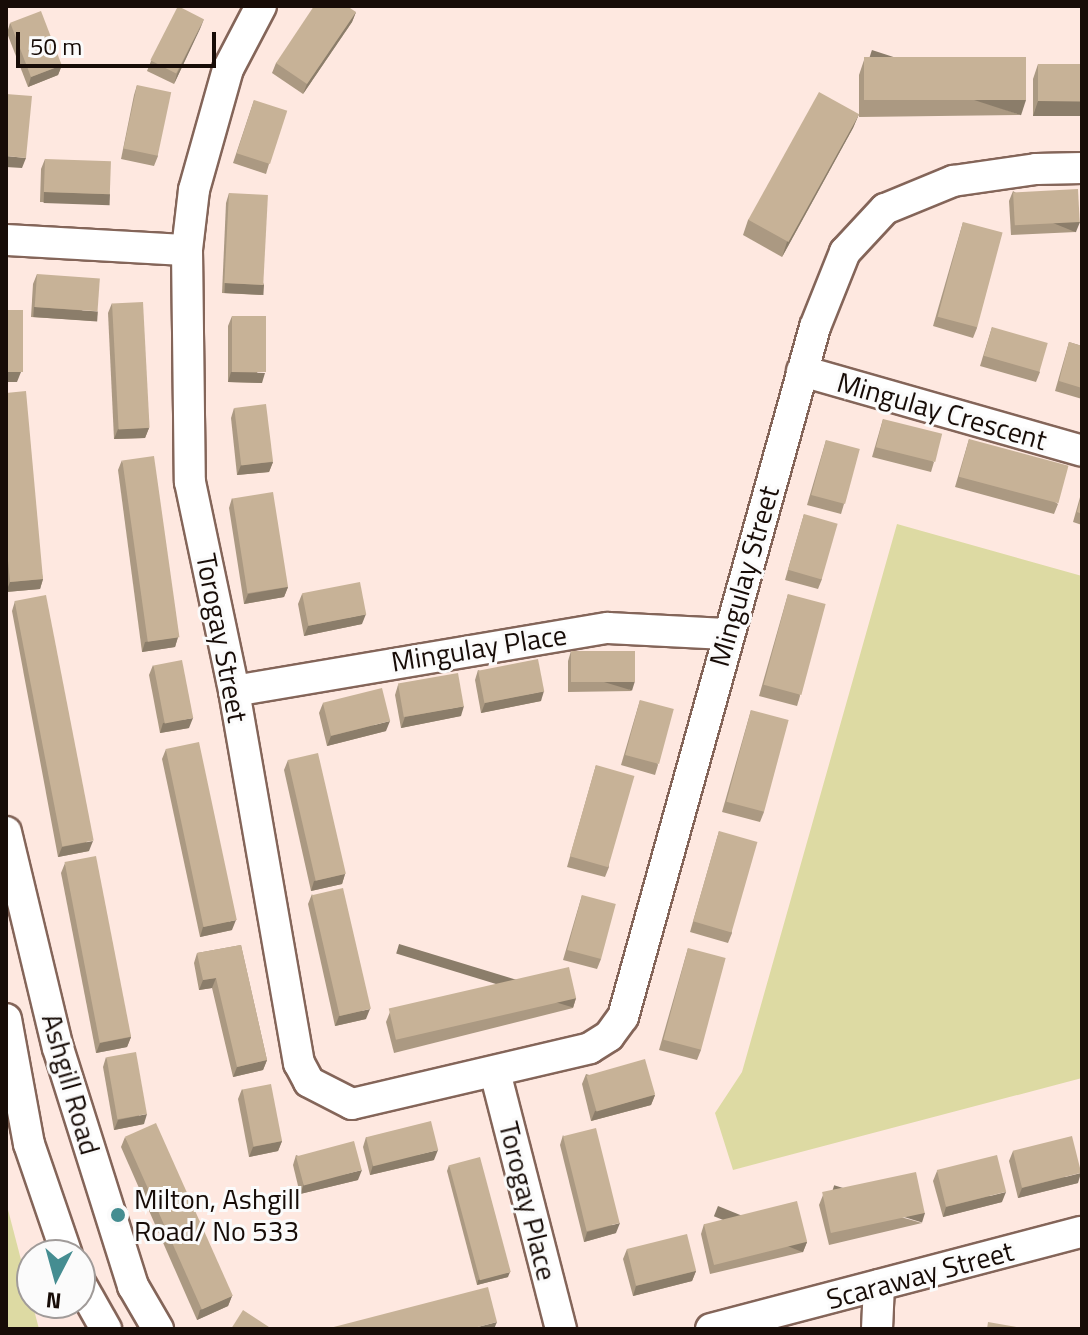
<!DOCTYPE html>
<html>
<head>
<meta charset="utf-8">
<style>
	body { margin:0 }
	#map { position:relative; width:1088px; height:1335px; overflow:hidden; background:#fee8e0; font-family:"Titillium Web",sans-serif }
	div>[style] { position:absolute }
	.green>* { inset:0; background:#dddaa3 }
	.roads { filter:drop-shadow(2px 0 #846559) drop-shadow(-2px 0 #846559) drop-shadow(0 2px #846559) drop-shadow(0 -2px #846559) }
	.minor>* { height:30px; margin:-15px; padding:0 15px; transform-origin:15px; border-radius:15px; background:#fff }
	.wall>* { inset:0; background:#ab9982 }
	.shaded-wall>* { inset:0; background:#8b7d6a; transform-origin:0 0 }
	.building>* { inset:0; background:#c7b297; transform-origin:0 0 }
	.dots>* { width:22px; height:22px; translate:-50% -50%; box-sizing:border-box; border:4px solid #fbfbfb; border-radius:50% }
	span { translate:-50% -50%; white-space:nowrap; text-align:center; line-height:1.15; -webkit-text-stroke:6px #fbfbfb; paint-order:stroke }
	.street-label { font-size:28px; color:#170c07 }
	.poi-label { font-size:28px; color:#170c07 }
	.left { translate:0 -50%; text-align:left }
	.frame { position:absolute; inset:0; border:8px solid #170c07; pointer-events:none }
	.north { position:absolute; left:16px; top:1239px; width:80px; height:80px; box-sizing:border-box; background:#fbfbfb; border:2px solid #a09b99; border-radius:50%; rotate:186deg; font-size:22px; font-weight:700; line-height:32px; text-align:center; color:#170c07 }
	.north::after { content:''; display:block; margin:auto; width:28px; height:36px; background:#458d91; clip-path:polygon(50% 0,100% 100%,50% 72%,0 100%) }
	.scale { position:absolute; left:16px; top:32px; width:200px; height:36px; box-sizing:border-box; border:4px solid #170c07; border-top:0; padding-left:10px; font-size:24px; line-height:28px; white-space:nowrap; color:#170c07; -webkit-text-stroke:6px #fbfbfb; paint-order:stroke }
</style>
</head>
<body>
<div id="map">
	<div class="green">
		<i style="clip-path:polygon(897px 524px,1082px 576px,1082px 1078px,733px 1170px,715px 1113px,742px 1072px)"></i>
		<i style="clip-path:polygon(6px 1202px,39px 1329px,6px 1329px)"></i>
	</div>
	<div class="roads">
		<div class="minor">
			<i style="left:261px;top:6px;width:71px;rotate:117.6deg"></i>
			<i style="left:228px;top:69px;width:126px;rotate:105.7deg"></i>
			<i style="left:194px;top:190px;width:60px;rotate:96.7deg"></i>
			<i style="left:187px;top:250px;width:232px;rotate:89.3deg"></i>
			<i style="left:190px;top:482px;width:214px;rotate:78.1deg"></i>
			<i style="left:234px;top:691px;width:378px;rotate:80.1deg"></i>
			<i style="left:299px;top:1063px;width:21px;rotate:62deg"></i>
			<i style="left:309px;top:1082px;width:48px;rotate:27.1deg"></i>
			<i style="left:352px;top:1104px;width:244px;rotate:-13.2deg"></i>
			<i style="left:590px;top:1048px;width:22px;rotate:-32deg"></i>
			<i style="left:609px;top:1036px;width:24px;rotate:-54deg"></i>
			<i style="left:623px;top:1017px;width:716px;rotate:-74.45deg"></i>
			<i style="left:815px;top:327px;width:81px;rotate:-68.2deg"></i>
			<i style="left:845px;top:252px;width:59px;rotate:-47.1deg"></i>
			<i style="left:885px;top:209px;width:74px;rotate:-22.4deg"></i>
			<i style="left:953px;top:181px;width:84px;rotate:-8.2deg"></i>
			<i style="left:1036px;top:169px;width:46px;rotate:-1.2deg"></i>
			<i style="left:6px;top:240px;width:181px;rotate:3.2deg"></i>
			<i style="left:802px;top:371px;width:291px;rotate:15.9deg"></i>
			<i style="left:234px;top:691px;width:379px;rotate:-9.6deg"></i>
			<i style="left:608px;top:628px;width:118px;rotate:2.9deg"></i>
			<i style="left:6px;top:832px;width:222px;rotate:76.5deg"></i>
			<i style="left:58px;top:1048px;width:250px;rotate:72.5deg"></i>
			<i style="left:133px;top:1286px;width:50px;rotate:59.8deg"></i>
			<i style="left:6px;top:1019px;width:127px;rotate:79.6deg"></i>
			<i style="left:29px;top:1144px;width:117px;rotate:71.1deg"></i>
			<i style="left:495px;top:1072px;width:265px;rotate:75.6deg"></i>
			<i style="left:80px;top:1283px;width:53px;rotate:60.5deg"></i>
			<i style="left:711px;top:1329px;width:383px;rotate:-14.7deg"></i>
			<i style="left:877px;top:1329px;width:44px;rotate:-87.4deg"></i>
		</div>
	</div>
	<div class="wall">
		<i style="clip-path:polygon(356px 12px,352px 22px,303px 94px,272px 73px,276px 63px)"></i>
		<i style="clip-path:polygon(204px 19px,174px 84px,147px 71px,151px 61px)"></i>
		<i style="clip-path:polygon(10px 23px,62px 65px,58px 75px,28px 87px,7px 33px)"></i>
		<i style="clip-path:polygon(864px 60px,1021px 115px,859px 117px,859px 75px)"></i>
		<i style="clip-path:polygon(1038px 64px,1082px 64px,1082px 116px,1033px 116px,1033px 79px)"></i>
		<i style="clip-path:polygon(137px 85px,158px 156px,154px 166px,121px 159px,134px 95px)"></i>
		<i style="clip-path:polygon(254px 100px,269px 164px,266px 174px,233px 163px)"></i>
		<i style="clip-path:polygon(859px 114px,853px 128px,782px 257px,743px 235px,748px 220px)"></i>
		<i style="clip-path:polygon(45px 159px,110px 194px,106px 204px,40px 202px,41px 169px)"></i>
		<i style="clip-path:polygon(1013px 191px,1076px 232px,1011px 235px,1009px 201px)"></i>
		<i style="clip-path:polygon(229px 193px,264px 285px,261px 295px,222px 293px,226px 203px)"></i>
		<i style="clip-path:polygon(963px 222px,977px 328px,973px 338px,933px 326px)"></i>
		<i style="clip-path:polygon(37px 274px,95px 321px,31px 317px,33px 284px)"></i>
		<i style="clip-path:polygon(112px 303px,149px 428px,145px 438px,114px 439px,108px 313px)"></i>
		<i style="clip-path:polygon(232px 316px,262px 383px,228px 382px,228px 326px)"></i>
		<i style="clip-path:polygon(992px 327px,1040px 372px,1036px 382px,980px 366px)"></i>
		<i style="clip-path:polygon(1069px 342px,1082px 346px,1082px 399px,1055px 391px)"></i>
		<i style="clip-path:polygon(6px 393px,43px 579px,40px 589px,6px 592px)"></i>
		<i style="clip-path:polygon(234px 408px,273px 462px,269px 472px,237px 475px,231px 418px)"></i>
		<i style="clip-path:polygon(883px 419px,934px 462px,931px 472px,872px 457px)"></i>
		<i style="clip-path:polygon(969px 439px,1058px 504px,1054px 514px,955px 487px)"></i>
		<i style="clip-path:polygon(826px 440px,844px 504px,841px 514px,807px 505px)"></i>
		<i style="clip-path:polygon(122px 460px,178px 637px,175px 647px,142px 652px,118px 470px)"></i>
		<i style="clip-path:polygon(1082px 490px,1082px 525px,1073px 522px)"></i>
		<i style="clip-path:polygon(232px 498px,288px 587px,284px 597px,244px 604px,229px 508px)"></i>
		<i style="clip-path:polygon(804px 514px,822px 579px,818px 589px,785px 580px)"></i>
		<i style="clip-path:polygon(302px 594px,362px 624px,304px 636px,298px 604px)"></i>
		<i style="clip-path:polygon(788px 594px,800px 696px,797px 706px,759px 696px)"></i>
		<i style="clip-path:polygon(15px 601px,89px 851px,58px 857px,12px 611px)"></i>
		<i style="clip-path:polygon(571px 651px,632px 691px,568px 692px,568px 661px)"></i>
		<i style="clip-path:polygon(153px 665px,189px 728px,160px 733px,149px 675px)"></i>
		<i style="clip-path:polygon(478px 670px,541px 701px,481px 713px,475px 680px)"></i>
		<i style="clip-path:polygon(398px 685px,461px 716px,401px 728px,395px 695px)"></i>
		<i style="clip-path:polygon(640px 700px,658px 765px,655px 775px,621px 765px)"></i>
		<i style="clip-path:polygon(323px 703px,386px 731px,327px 746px,319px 713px)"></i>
		<i style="clip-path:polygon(751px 710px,764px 812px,760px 822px,722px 812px)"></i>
		<i style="clip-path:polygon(166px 749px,232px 930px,200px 937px,162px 759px)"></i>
		<i style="clip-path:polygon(288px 760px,345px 874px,342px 884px,311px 891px,284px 770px)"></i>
		<i style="clip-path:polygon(596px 765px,609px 867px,605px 877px,567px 867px)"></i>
		<i style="clip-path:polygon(719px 831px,732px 933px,728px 943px,690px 932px)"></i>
		<i style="clip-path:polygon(65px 863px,131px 1037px,127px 1047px,96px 1053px,61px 873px)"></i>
		<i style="clip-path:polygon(312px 894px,366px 1019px,335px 1026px,308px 904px)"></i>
		<i style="clip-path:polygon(582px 895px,601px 959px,597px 969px,563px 960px)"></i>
		<i style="clip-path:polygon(241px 945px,267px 1060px,263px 1070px,233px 1077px,212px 988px,199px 990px,194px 963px,197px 953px)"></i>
		<i style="clip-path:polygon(688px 948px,701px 1050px,697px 1060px,659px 1050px)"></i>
		<i style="clip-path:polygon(576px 998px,573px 1008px,394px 1053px,386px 1022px,390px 1012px)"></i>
		<i style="clip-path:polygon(106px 1057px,144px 1124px,114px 1130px,103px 1067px)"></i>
		<i style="clip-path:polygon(586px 1074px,655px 1095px,651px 1105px,591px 1121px,582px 1084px)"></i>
		<i style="clip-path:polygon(242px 1089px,282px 1141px,278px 1151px,249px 1157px,238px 1099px)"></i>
		<i style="clip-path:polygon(563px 1135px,616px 1233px,584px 1242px,560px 1145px)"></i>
		<i style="clip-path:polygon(125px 1137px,232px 1296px,228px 1306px,197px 1320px,121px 1147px)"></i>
		<i style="clip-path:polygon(366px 1137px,434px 1160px,370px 1175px,363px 1147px)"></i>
		<i style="clip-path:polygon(1013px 1151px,1078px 1183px,1018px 1198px,1009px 1161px)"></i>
		<i style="clip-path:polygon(296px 1155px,358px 1180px,300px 1194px,293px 1165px)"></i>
		<i style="clip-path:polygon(449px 1165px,508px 1277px,477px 1285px,447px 1171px)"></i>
		<i style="clip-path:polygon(937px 1171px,1002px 1202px,943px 1217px,933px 1181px)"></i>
		<i style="clip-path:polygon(823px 1195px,922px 1223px,829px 1245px,819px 1205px)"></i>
		<i style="clip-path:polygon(704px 1224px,807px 1242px,803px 1252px,710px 1274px,701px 1234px)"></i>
		<i style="clip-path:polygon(627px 1249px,696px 1271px,692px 1281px,633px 1296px,623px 1259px)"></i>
	</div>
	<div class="shaded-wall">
		<i style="clip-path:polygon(356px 12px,352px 22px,303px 94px,307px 84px)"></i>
		<i style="clip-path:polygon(204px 19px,200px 29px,174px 84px,177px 74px)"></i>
		<i style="clip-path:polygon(62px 65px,58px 75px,28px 87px,31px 77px)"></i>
		<i style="left:1026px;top:100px;width:16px;height:162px;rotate:108deg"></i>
		<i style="clip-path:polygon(1038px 101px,1082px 102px,1082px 116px,1033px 116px)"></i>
		<i style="clip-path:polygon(859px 114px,853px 128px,782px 257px,787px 242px)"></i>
		<i style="clip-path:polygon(6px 156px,26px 158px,22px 168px,6px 167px)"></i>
		<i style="left:44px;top:192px;width:66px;height:11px;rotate:2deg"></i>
		<i style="left:1080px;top:222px;width:11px;height:66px;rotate:112deg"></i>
		<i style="left:225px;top:283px;width:39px;height:10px;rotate:3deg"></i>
		<i style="left:34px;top:307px;width:64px;height:10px;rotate:4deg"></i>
		<i style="clip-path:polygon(6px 372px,21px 372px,17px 382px,6px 382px)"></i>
		<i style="clip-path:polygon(231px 372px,265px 373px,262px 383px,228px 382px)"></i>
		<i style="clip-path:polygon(149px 428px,145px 438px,114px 439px,118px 429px)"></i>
		<i style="clip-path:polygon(273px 462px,269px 472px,237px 475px,241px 465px)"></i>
		<i style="clip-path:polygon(43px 579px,40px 589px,6px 592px,10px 582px)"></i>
		<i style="clip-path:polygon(288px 587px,284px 597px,244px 604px,248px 594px)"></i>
		<i style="clip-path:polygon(366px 614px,362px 624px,304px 636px,308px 626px)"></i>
		<i style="clip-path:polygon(178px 637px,175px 647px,142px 652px,145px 642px)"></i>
		<i style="left:635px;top:681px;width:10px;height:63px;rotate:107deg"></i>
		<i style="clip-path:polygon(544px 691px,541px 701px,481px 713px,485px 703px)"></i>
		<i style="clip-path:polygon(464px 706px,461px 716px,401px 728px,405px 717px)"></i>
		<i style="clip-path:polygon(193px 718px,189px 728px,160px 733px,163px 723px)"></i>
		<i style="clip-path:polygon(390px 721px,386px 731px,327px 746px,331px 736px)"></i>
		<i style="clip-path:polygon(93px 841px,89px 851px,58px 857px,62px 847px)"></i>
		<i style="clip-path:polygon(345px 874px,342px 884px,311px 891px,314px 881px)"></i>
		<i style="clip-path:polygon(236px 920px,232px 930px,200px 937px,203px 927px)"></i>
		<i style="clip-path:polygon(216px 978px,212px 988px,199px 990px,203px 980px)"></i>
		<i style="left:576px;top:998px;width:10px;height:185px;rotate:107deg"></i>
		<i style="clip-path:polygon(370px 1009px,366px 1019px,335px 1026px,339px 1016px)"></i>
		<i style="clip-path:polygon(131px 1037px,127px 1047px,96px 1053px,100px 1043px)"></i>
		<i style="clip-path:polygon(267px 1060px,263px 1070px,233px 1077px,237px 1067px)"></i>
		<i style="clip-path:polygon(655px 1095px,651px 1105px,591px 1121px,595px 1111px)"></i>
		<i style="clip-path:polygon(147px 1114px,144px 1124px,114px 1130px,118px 1120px)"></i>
		<i style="clip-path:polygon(282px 1141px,278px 1151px,249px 1157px,253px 1147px)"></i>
		<i style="clip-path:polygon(438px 1150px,434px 1160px,370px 1175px,373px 1165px)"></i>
		<i style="clip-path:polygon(362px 1170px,358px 1180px,300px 1194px,304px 1184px)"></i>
		<i style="clip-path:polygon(1081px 1173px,1078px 1183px,1018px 1198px,1022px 1188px)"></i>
		<i style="clip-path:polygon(1006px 1192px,1002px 1202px,943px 1217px,946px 1207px)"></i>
		<i style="left:925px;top:1213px;width:10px;height:95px;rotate:107deg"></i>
		<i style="clip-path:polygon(620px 1223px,616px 1233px,584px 1242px,587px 1232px)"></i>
		<i style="left:807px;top:1242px;width:11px;height:96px;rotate:112deg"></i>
		<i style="clip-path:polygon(696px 1271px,692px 1281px,633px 1296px,636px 1286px)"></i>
		<i style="clip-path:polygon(510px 1272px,508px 1277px,477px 1285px,478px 1280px)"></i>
		<i style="clip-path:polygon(232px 1296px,228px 1306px,197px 1320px,200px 1310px)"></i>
		<i style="clip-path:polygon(497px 1322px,494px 1329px,470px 1329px)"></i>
	</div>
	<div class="building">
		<i style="left:178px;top:6px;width:29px;height:61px;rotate:27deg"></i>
		<i style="clip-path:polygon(314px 6px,347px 6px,356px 12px,307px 84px,276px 63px)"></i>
		<i style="left:41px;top:11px;width:58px;height:33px;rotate:69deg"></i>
		<i style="left:1026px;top:57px;width:43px;height:162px;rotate:90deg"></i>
		<i style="left:1038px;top:64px;width:44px;height:37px"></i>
		<i style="left:137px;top:85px;width:35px;height:65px;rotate:12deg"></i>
		<i style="left:819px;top:92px;width:46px;height:146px;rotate:29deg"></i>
		<i style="clip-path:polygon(6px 94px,32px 96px,26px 158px,6px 156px)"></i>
		<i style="left:254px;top:100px;width:35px;height:56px;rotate:18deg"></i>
		<i style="left:45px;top:159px;width:66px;height:33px;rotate:2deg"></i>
		<i style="left:1078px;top:189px;width:33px;height:65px;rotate:87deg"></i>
		<i style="left:229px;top:193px;width:39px;height:90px;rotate:3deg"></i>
		<i style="left:963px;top:222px;width:41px;height:98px;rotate:15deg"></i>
		<i style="left:37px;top:274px;width:63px;height:33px;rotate:4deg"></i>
		<i style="left:143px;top:302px;width:126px;height:31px;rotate:87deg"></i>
		<i style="left:6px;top:310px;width:17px;height:62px"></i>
		<i style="left:232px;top:316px;width:34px;height:56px"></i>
		<i style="left:992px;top:327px;width:58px;height:30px;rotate:16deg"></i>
		<i style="clip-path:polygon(1069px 342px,1082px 346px,1082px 388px,1059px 381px)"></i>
		<i style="clip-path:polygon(26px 391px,43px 579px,10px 582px,6px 540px,6px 393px)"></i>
		<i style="left:266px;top:404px;width:58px;height:32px;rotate:83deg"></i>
		<i style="left:883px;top:419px;width:61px;height:29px;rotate:14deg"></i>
		<i style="left:969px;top:439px;width:103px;height:39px;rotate:15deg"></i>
		<i style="left:826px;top:440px;width:35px;height:57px;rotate:15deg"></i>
		<i style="left:154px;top:456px;width:183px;height:32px;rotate:82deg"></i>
		<i style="left:273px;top:492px;width:96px;height:41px;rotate:81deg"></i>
		<i style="clip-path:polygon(1082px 493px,1082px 514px,1077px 512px)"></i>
		<i style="left:804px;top:514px;width:35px;height:58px;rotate:16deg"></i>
		<i style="left:360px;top:582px;width:33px;height:59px;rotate:79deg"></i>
		<i style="left:788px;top:594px;width:39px;height:94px;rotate:15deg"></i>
		<i style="left:46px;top:595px;width:250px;height:32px;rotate:79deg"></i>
		<i style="left:571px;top:651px;width:64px;height:31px"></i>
		<i style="left:538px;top:659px;width:33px;height:61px;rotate:79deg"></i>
		<i style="left:182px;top:660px;width:59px;height:29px;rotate:79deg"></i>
		<i style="left:458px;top:673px;width:34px;height:61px;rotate:80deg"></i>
		<i style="left:382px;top:688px;width:34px;height:61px;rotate:76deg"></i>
		<i style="left:640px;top:700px;width:35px;height:57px;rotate:15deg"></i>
		<i style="left:751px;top:710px;width:39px;height:95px;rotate:15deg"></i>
		<i style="left:199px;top:742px;width:182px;height:34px;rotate:78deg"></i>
		<i style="left:318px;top:753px;width:124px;height:31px;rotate:77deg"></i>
		<i style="left:596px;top:765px;width:40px;height:95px;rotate:16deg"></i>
		<i style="left:719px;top:831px;width:40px;height:94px;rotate:16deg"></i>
		<i style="left:96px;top:856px;width:184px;height:32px;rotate:79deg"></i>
		<i style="left:343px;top:888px;width:124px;height:32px;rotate:77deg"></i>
		<i style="left:582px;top:895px;width:35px;height:57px;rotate:15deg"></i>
		<i style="clip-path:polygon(241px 945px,267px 1060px,237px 1067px,216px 978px,203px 980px,197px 953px)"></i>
		<i style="left:688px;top:948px;width:39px;height:95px;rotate:15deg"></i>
		<i style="left:569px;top:967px;width:32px;height:185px;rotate:77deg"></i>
		<i style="left:136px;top:1052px;width:63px;height:30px;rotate:80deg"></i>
		<i style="left:645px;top:1059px;width:37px;height:61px;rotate:74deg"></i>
		<i style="left:271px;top:1084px;width:58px;height:29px;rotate:79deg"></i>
		<i style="left:431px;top:1121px;width:30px;height:67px;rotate:76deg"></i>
		<i style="left:156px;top:1123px;width:189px;height:34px;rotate:66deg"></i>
		<i style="left:596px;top:1128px;width:98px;height:34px;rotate:76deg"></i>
		<i style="left:1072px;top:1136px;width:38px;height:61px;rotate:76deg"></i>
		<i style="left:354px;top:1141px;width:30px;height:60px;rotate:75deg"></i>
		<i style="left:997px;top:1155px;width:38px;height:62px;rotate:76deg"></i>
		<i style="left:480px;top:1157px;width:119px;height:32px;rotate:75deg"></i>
		<i style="left:916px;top:1172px;width:42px;height:96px;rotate:78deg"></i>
		<i style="left:797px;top:1201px;width:42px;height:96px;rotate:76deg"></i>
		<i style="left:687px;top:1234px;width:38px;height:62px;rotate:76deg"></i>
		<i style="clip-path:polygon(488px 1287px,497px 1322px,470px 1329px,326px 1329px)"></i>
		<i style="clip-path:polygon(243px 1310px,272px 1329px,231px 1329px)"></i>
		<i style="clip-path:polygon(988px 1322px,1028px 1329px,987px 1329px)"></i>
	</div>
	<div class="dots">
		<i style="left:118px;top:1215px;background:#458d91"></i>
	</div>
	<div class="street-label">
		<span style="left:942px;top:411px;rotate:16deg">Mingulay Crescent</span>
		<span style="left:744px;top:576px;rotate:-74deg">Mingulay Street</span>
		<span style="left:222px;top:638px;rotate:79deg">Torogay Street</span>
		<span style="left:479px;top:648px;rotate:-9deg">Mingulay Place</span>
		<span style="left:71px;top:1084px;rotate:74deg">Ashgill Road</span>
		<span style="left:528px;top:1201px;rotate:76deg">Torogay Place</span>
		<span style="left:920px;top:1275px;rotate:-15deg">Scaraway Street</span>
	</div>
	<div class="poi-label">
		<span class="left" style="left:134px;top:1215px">Milton, Ashgill<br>Road/ No 533</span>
	</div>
	<div class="frame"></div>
	<div class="north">N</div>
	<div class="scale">50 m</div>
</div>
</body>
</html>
